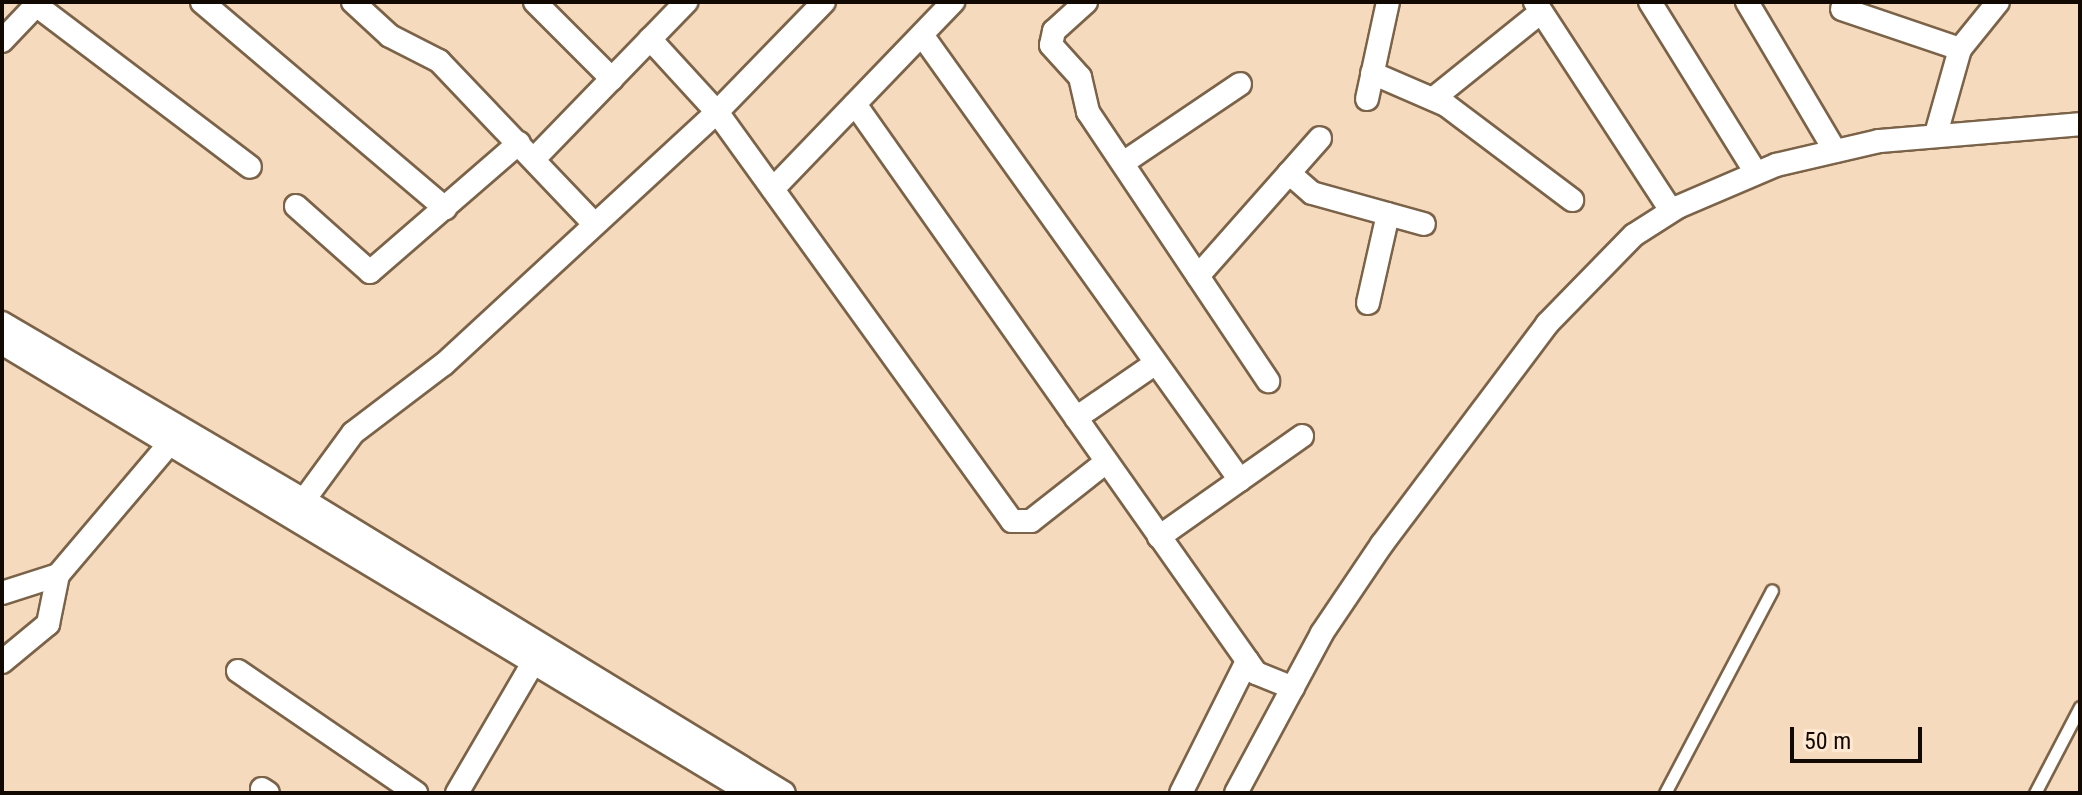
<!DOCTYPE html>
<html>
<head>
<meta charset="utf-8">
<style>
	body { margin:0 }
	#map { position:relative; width:2082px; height:795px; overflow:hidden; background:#f6dabd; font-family:"Roboto Condensed",sans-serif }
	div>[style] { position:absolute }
	.roads { filter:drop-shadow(2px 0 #7b6349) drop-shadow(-2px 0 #7b6349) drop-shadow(0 2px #7b6349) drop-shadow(0 -2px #7b6349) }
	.lane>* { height:11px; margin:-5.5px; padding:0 5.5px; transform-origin:5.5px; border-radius:5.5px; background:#fff }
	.street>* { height:22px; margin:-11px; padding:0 11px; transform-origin:11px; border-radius:11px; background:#fff }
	span { translate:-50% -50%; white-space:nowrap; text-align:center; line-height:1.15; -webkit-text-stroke:6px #ffe8d1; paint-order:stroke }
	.frame { position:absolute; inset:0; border:4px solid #120902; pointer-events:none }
	.scale { position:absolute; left:1790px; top:727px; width:132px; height:36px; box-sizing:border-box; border:4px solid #120902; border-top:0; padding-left:10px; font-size:24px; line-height:28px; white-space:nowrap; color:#120902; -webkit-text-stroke:6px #ffe8d1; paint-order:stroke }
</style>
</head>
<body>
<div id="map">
	<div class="roads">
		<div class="lane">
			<i style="left:1665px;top:793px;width:229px;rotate:-62.2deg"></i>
			<i style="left:2035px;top:793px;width:97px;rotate:-62.4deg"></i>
		</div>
		<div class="street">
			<i style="left:202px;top:2px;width:319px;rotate:40.3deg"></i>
			<i style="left:353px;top:2px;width:50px;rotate:42.6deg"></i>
			<i style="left:390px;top:36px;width:55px;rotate:27deg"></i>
			<i style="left:439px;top:61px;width:225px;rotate:46.4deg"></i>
			<i style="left:535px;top:2px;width:109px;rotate:45deg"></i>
			<i style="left:1086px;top:2px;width:43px;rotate:137.8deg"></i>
			<i style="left:1054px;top:31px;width:14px;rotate:102deg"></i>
			<i style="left:1051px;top:45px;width:43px;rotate:47.8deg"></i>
			<i style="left:1080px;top:77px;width:36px;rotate:77deg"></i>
			<i style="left:1088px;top:112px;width:324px;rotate:56.2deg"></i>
			<i style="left:1535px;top:2px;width:249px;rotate:56.9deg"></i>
			<i style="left:1650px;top:2px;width:201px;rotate:58.2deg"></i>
			<i style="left:1747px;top:2px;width:173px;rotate:59.4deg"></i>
			<i style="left:36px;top:5px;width:268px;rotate:37.1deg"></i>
			<i style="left:1842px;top:9px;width:125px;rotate:18.7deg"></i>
			<i style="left:922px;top:35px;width:547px;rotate:54.45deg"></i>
			<i style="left:650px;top:39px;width:99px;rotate:47.5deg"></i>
			<i style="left:717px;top:112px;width:504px;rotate:54.2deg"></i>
			<i style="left:1012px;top:521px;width:19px"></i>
			<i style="left:1031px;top:521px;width:95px;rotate:-38.2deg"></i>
			<i style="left:2px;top:41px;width:54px;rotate:-46.5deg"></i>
			<i style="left:1372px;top:73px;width:81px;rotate:23.4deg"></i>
			<i style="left:1446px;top:105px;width:158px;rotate:37deg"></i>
			<i style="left:1434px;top:98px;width:137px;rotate:-38.8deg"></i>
			<i style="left:1367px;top:99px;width:99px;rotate:-77.8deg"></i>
			<i style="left:855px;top:104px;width:696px;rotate:54.83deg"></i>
			<i style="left:1256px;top:673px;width:40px;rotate:22deg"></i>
			<i style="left:1936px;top:134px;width:88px;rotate:-74.2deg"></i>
			<i style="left:1960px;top:49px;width:60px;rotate:-51deg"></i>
			<i style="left:534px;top:159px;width:219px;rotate:-45.9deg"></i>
			<i style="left:1123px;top:163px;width:141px;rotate:-34deg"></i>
			<i style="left:1289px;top:173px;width:30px;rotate:41deg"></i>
			<i style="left:1312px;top:193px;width:116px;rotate:15.5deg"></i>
			<i style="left:773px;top:189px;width:260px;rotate:-46.1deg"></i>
			<i style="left:296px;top:206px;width:99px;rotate:41.7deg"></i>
			<i style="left:370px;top:272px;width:197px;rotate:-40.9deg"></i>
			<i style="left:1198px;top:276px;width:184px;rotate:-48.5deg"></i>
			<i style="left:1368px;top:303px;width:91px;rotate:-77.3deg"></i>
			<i style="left:2px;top:323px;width:350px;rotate:30.4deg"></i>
			<i style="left:304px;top:500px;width:562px;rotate:31.4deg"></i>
			<i style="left:2px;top:343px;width:873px;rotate:31.03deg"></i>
			<i style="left:1076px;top:418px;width:97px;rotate:-34.5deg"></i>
			<i style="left:304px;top:500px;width:83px;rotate:-53.8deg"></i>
			<i style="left:353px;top:433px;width:114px;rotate:-37.2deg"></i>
			<i style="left:444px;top:364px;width:372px;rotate:-42.7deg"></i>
			<i style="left:717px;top:112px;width:153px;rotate:-45.8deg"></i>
			<i style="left:1159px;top:537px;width:175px;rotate:-35.2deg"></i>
			<i style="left:2px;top:593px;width:59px;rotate:-17.8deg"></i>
			<i style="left:2px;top:662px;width:60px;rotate:-39.6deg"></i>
			<i style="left:48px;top:624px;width:50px;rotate:-78.5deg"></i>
			<i style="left:58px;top:575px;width:172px;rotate:-49.7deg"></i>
			<i style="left:238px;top:671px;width:216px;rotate:34.4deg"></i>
			<i style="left:262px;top:789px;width:7px;rotate:34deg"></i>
			<i style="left:457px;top:793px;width:151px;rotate:-59.7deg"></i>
			<i style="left:1181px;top:793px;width:148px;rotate:-63.4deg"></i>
			<i style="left:1236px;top:793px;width:182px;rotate:-61.7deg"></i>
			<i style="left:1322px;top:633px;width:107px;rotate:-56deg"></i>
			<i style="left:1382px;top:544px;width:275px;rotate:-53.1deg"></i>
			<i style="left:1547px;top:324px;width:124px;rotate:-45.7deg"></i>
			<i style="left:1634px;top:235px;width:52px;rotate:-32.5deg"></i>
			<i style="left:1678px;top:207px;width:107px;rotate:-23.2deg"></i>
			<i style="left:1776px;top:165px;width:106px;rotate:-13.1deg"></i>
			<i style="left:1879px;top:141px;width:202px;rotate:-4.8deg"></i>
		</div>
	</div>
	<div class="frame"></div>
	<div class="scale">50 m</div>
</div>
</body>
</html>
